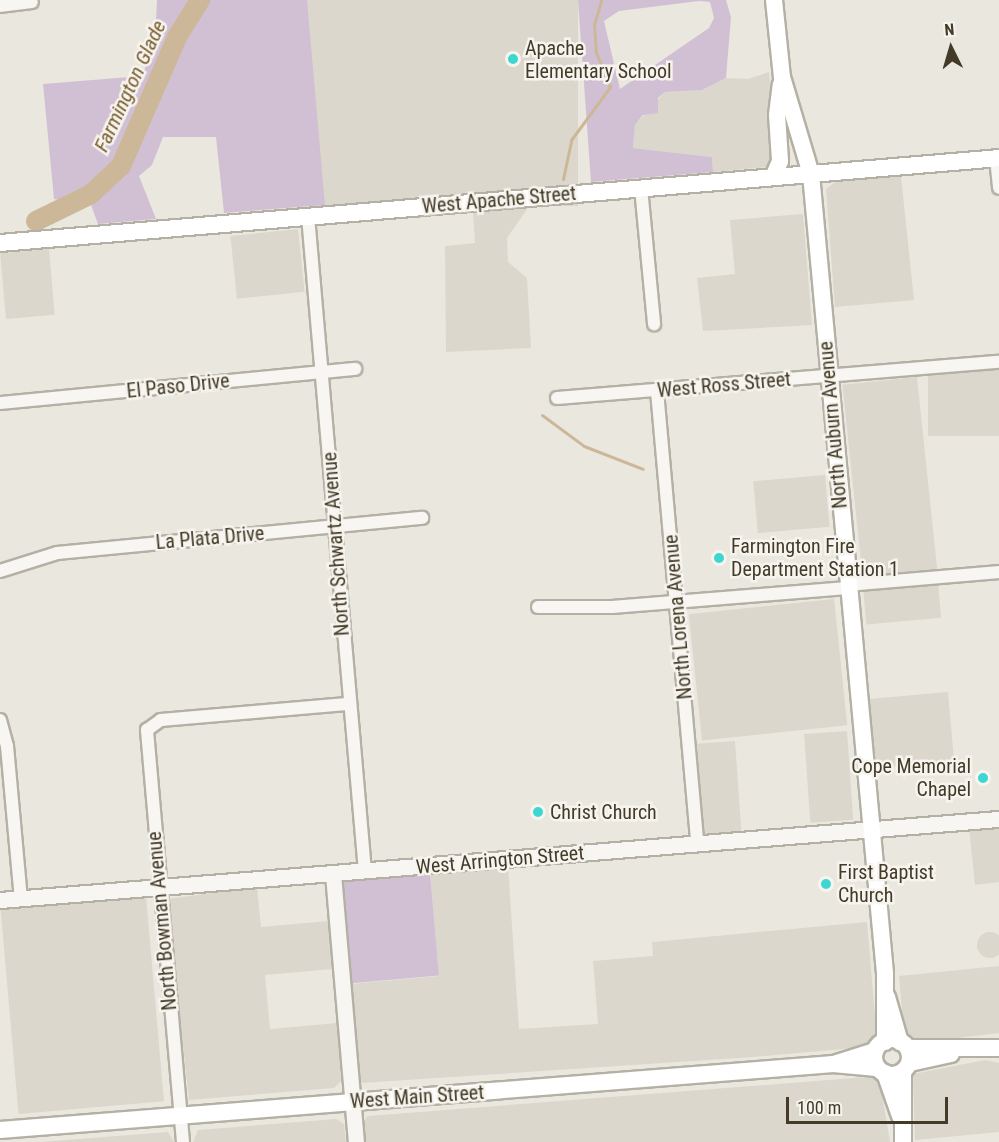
<!DOCTYPE html>
<html>
<head>
<meta charset="utf-8">
<style>
	body { margin:0 }
	#map { position:relative; width:999px; height:1142px; overflow:hidden; background:#eae7df; font-family:"Roboto Condensed",sans-serif }
	div>[style] { position:absolute }
	.built>* { inset:0; background:#dcd7cd; transform-origin:0 0 }
	.round { border-radius:50% }
	.green>* { inset:0; background:#d1c0d4; transform-origin:0 0 }
	.stream>* { height:3px; margin:-1.5px; padding:0 1.5px; transform-origin:1.5px; border-radius:1.5px; background:#ccb898 }
	.river>* { height:20px; margin:-10px; padding:0 10px; transform-origin:10px; border-radius:10px; background:#ccb898 }
	.roads { filter:drop-shadow(2px 0 #b4b0a4) drop-shadow(-2px 0 #b4b0a4) drop-shadow(0 2px #b4b0a4) drop-shadow(0 -2px #b4b0a4) }
	.minor>* { height:12px; margin:-6px; padding:0 6px; transform-origin:6px; border-radius:6px; background:#f8f6f2 }
	.tertiary>* { height:15px; margin:-7.5px; padding:0 7.5px; transform-origin:7.5px; border-radius:7.5px; background:#f8f6f2 }
	.secondary>* { height:16px; margin:-8px; padding:0 8px; transform-origin:8px; border-radius:8px; background:#fff }
	.secondary>.ring { margin:-8px; padding:0; box-sizing:content-box; background:none; border:16px solid #fff; border-radius:50% }
	.dots>* { width:16px; height:16px; translate:-50% -50%; box-sizing:border-box; border:3px solid #f7f4ef; border-radius:50% }
	span { translate:-50% -50%; white-space:nowrap; text-align:center; line-height:1.15; -webkit-text-stroke:5px #f7f4ef; paint-order:stroke }
	.poi-label { font-size:20px; color:#423b27 }
	.left { translate:0 -50%; text-align:left }
	.right { translate:-100% -50%; text-align:right }
	.street-label { font-size:20px; color:#423b27 }
	.water-label { font-size:21px; color:#795f2e; font-style:italic }
	.north { position:absolute; left:921px; top:18px; width:60px; height:60px; -webkit-text-stroke:4px #f7f4ef; paint-order:stroke; rotate:355deg; font-size:16px; font-weight:700; line-height:24px; text-align:center; color:#423b27 }
	.north::after { content:''; display:block; margin:auto; width:21px; height:27px; background:#423b27; clip-path:polygon(50% 0,100% 100%,50% 72%,0 100%) }
	.scale { position:absolute; left:786px; top:1097px; width:162px; height:27px; box-sizing:border-box; border:3px solid #423b27; border-top:0; padding-left:8px; font-size:18px; line-height:21px; white-space:nowrap; color:#423b27; -webkit-text-stroke:4px #f7f4ef; paint-order:stroke }
</style>
</head>
<body>
<div id="map">
	<div class="built">
		<i style="left:307px;top:0;width:271px;height:206px"></i>
		<i style="clip-path:polygon(769px 72px,777px 155px,768px 167px,713px 172px,712px 157px,633px 148px,635px 125px,665px 92px,702px 90px,726px 78px,748px 79px)"></i>
		<i style="clip-path:polygon(901px 176px,914px 300px,835px 307px,826px 189px,835px 182px)"></i>
		<i style="clip-path:polygon(528px 208px,507px 238px,508px 262px,527px 278px,531px 348px,446px 352px,445px 246px,475px 243px,473px 212px)"></i>
		<i style="clip-path:polygon(803px 214px,812px 325px,703px 331px,697px 278px,735px 274px,730px 220px)"></i>
		<i style="left:298px;top:229px;width:63px;height:68px;rotate:84deg"></i>
		<i style="left:49px;top:249px;width:66px;height:49px;rotate:85deg"></i>
		<i style="left:999px;top:369px;width:67px;height:71px;rotate:90deg"></i>
		<i style="left:917px;top:377px;width:195px;height:75px;rotate:84deg"></i>
		<i style="left:825px;top:475px;width:52px;height:72px;rotate:85deg"></i>
		<i style="left:938px;top:583px;width:35px;height:75px;rotate:85deg"></i>
		<i style="left:834px;top:599px;width:127px;height:146px;rotate:84deg"></i>
		<i style="clip-path:polygon(948px 692px,955px 771px,875px 765px,869px 699px)"></i>
		<i style="left:847px;top:731px;width:89px;height:43px;rotate:86deg"></i>
		<i style="left:735px;top:741px;width:91px;height:38px;rotate:86deg"></i>
		<i style="clip-path:polygon(999px 826px,999px 882px,975px 885px,969px 828px)"></i>
		<i style="clip-path:polygon(508px 866px,519px 1029px,598px 1024px,593px 961px,653px 956px,652px 942px,867px 922px,877px 1039px,865px 1047px,754px 1057px,361px 1083px,350px 984px,439px 976px,430px 873px)"></i>
		<i style="clip-path:polygon(257px 887px,261px 927px,329px 921px,333px 969px,265px 975px,270px 1029px,337px 1023px,341px 1081px,334px 1088px,189px 1100px,167px 899px)"></i>
		<i style="left:146px;top:896px;width:206px;height:146px;rotate:85deg"></i>
		<i class="round" style="left:977px;top:932px;width:26px;height:26px"></i>
		<i style="clip-path:polygon(999px 966px,999px 1033px,923px 1042px,904px 1034px,899px 976px)"></i>
		<i style="clip-path:polygon(985px 1060px,999px 1063px,999px 1132px,915px 1140px,913px 1074px)"></i>
		<i style="clip-path:polygon(879px 1076px,890px 1142px,363px 1142px,362px 1123px,368px 1116px)"></i>
		<i style="clip-path:polygon(336px 1119px,344px 1124px,346px 1142px,193px 1142px,198px 1130px)"></i>
		<i style="clip-path:polygon(168px 1132px,174px 1142px,40px 1142px)"></i>
	</div>
	<div class="green">
		<i style="clip-path:polygon(157px 0,198px 0,130px 124px,117px 163px,66px 201px,54px 199px,43px 84px,142px 76px,155px 42px)"></i>
		<i style="clip-path:polygon(202px 0,307px 0,325px 205px,224px 213px,216px 137px,163px 137px,152px 165px,139px 176px,156px 219px,98px 224px,91px 205px,83px 203px,129px 167px,133px 139px)"></i>
		<i style="clip-path:polygon(evenodd,578px 0,726px 0,731px 17px,726px 78px,702px 90px,665px 92px,658px 98px,658px 113px,643px 115px,635px 125px,633px 148px,712px 157px,713px 172px,591px 182px,578px 0,699px 1px,710px 2px,714px 18px,709px 28px,620px 89px,604px 21px,619px 11px,699px 1px)"></i>
		<i style="left:430px;top:873px;width:103px;height:88px;rotate:85deg"></i>
	</div>
	<div class="stream">
		<i style="left:563px;top:179px;width:40px;rotate:-78deg"></i>
		<i style="left:571px;top:140px;width:66px;rotate:-53.7deg"></i>
		<i style="left:610px;top:87px;width:37px;rotate:-112deg"></i>
		<i style="left:596px;top:53px;width:28px;rotate:-94deg"></i>
		<i style="left:594px;top:25px;width:26px;rotate:-74deg"></i>
		<i style="left:542px;top:415px;width:52px;rotate:36.4deg"></i>
		<i style="left:584px;top:446px;width:63px;rotate:21.3deg"></i>
	</div>
	<div class="river">
		<i style="left:36px;top:221px;width:61px;rotate:-26.1deg"></i>
		<i style="left:91px;top:194px;width:41px;rotate:-43deg"></i>
		<i style="left:121px;top:166px;width:141px;rotate:-66.5deg"></i>
		<i style="left:177px;top:37px;width:44px;rotate:-58.1deg"></i>
	</div>
	<div class="roads">
		<div class="minor">
			<i style="left:0;top:6px;width:32px;rotate:-7deg"></i>
			<i style="left:996px;top:158px;width:30px;rotate:84deg"></i>
			<i style="left:641px;top:188px;width:137px;rotate:84.5deg"></i>
			<i style="left:308px;top:216px;width:657px;rotate:85.03deg"></i>
			<i style="left:657px;top:391px;width:454px;rotate:84.9deg"></i>
			<i style="left:557px;top:398px;width:443px;rotate:-4.7deg"></i>
			<i style="left:0;top:403px;width:357px;rotate:-5.5deg"></i>
			<i style="left:0;top:571px;width:60px;rotate:-17.5deg"></i>
			<i style="left:57px;top:553px;width:367px;rotate:-5.5deg"></i>
			<i style="left:847px;top:585px;width:153px;rotate:-4.9deg"></i>
			<i style="left:538px;top:607px;width:74px"></i>
			<i style="left:612px;top:607px;width:236px;rotate:-4.6deg"></i>
			<i style="left:0;top:720px;width:27px;rotate:75deg"></i>
			<i style="left:7px;top:746px;width:154px;rotate:84.8deg"></i>
			<i style="left:183px;top:1142px;width:414px;rotate:-95deg"></i>
			<i style="left:147px;top:730px;width:17px;rotate:-36deg"></i>
			<i style="left:161px;top:720px;width:189px;rotate:-4.9deg"></i>
		</div>
		<div class="tertiary">
			<i style="left:333px;top:874px;width:269px;rotate:85.1deg"></i>
			<i style="left:0;top:900px;width:1002px;rotate:-4.64deg"></i>
		</div>
		<div class="secondary">
			<i style="left:774px;top:0;width:77px;rotate:84.1deg"></i>
			<i style="left:782px;top:77px;width:101px;rotate:73.4deg"></i>
			<i style="left:811px;top:174px;width:802px;rotate:84.71deg"></i>
			<i style="left:885px;top:973px;width:69px;rotate:90deg"></i>
			<i style="left:773px;top:177px;width:17px;rotate:-66deg"></i>
			<i style="left:780px;top:161px;width:46px;rotate:-93.7deg"></i>
			<i style="left:777px;top:115px;width:31px;rotate:-83deg"></i>
			<i style="left:0;top:243px;width:1003px;rotate:-4.86deg"></i>
			<i style="left:887px;top:997px;width:47px;rotate:73.9deg"></i>
			<i class="ring" style="left:874px;top:1039px;width:20px;height:20px"></i>
			<i style="left:908px;top:1048px;width:91px"></i>
			<i style="left:910px;top:1063px;width:42px;rotate:-12.4deg"></i>
			<i style="left:834px;top:1064px;width:43px;rotate:-17.6deg"></i>
			<i style="left:885px;top:1073px;width:46px;rotate:70.8deg"></i>
			<i style="left:0;top:1130px;width:836px;rotate:-4.53deg"></i>
			<i style="left:833px;top:1064px;width:44px;rotate:5.2deg"></i>
			<i style="left:903px;top:1142px;width:70px;rotate:-90deg"></i>
		</div>
	</div>
	<div class="dots">
		<i style="left:513px;top:59px;background:#3cd7d0"></i>
		<i style="left:719px;top:558px;background:#3cd7d0"></i>
		<i style="left:983px;top:778px;background:#3cd7d0"></i>
		<i style="left:538px;top:812px;background:#3cd7d0"></i>
		<i style="left:826px;top:884px;background:#3cd7d0"></i>
	</div>
	<div class="poi-label">
		<span class="left" style="left:525px;top:60px">Apache<br>Elementary School</span>
		<span class="left" style="left:731px;top:558px">Farmington Fire<br>Department Station 1</span>
		<span class="right" style="left:971px;top:778px">Cope Memorial<br>Chapel</span>
		<span class="left" style="left:550px;top:812px">Christ Church</span>
		<span class="left" style="left:838px;top:884px">First Baptist<br>Church</span>
	</div>
	<div class="street-label">
		<span style="left:499px;top:200px;rotate:-5deg">West Apache Street</span>
		<span style="left:724px;top:385px;rotate:-5deg">West Ross Street</span>
		<span style="left:178px;top:386px;rotate:-6deg">El Paso Drive</span>
		<span style="left:833px;top:425px;rotate:-95deg">North Auburn Avenue</span>
		<span style="left:210px;top:538px;rotate:-5deg">La Plata Drive</span>
		<span style="left:336px;top:544px;rotate:-94deg">North Schwartz Avenue</span>
		<span style="left:678px;top:617px;rotate:-95deg">North Lorena Avenue</span>
		<span style="left:500px;top:860px;rotate:-5deg">West Arrington Street</span>
		<span style="left:162px;top:921px;rotate:-95deg">North Bowman Avenue</span>
		<span style="left:417px;top:1097px;rotate:-4deg">West Main Street</span>
	</div>
	<div class="water-label">
		<span style="left:130px;top:86px;rotate:-65deg">Farmington Glade</span>
	</div>
	<div class="north">N</div>
	<div class="scale">100 m</div>
</div>
</body>
</html>
